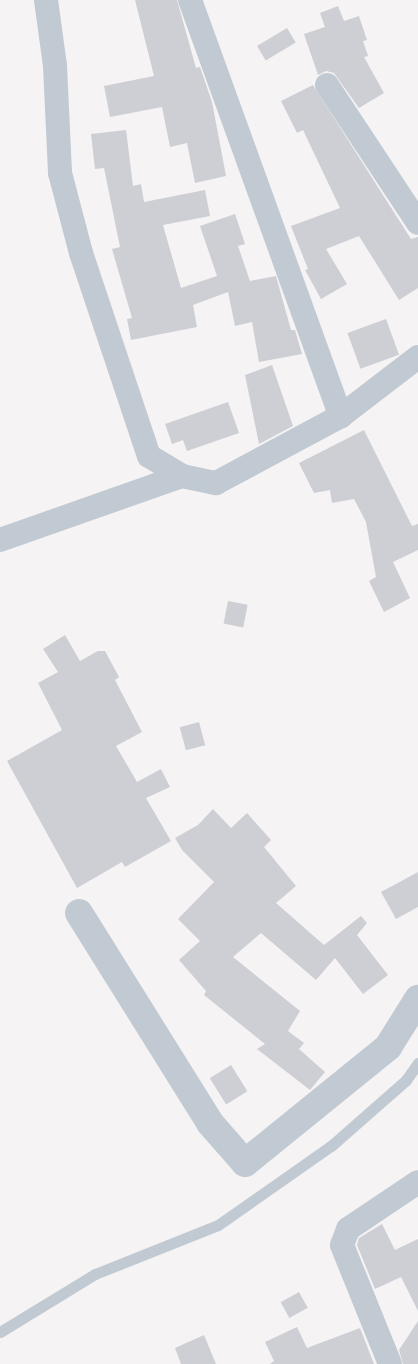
<!DOCTYPE html>
<html>
<head>
<meta charset="utf-8">
<style>
	body { margin:0 }
	#map { position:relative; width:418px; height:1364px; overflow:hidden; background:#f5f3f3; font-family:"Sofia Sans Condensed",sans-serif }
	div>[style] { position:absolute }
	.building>* { inset:0; background:#cdcfd5; transform-origin:0 0 }
	.service>* { height:11px; margin:-5.5px; padding:0 5.5px; transform-origin:5.5px; border-radius:5.5px; background:#c1cad2 }
	.minor>* { height:24px; margin:-12px; padding:0 12px; transform-origin:12px; border-radius:12px; background:#c1cad2 }
	.tertiary>* { height:28px; margin:-14px; padding:0 14px; transform-origin:14px; border-radius:14px; background:#c1cad2 }
	span { translate:-50% -50%; white-space:nowrap; text-align:center; line-height:1.15; -webkit-text-stroke:4px #fff; paint-order:stroke }
</style>
</head>
<body>
<div id="map">
	<div class="building">
		<i style="clip-path:polygon(135px 0,177px 0,196px 68px,200px 67px,212px 102px,226px 176px,195px 183px,187px 143px,170px 147px,162px 107px,110px 117px,104px 86px,154px 76px)"></i>
		<i style="clip-path:polygon(338px 6px,344px 21px,359px 16px,367px 40px,363px 41px,368px 56px,364px 57px,384px 93px,359px 108px,334px 73px,326px 71px,318px 75px,304px 34px,325px 27px,320px 13px)"></i>
		<i style="left:287px;top:28px;width:17px;height:35px;rotate:59deg"></i>
		<i style="clip-path:polygon(313px 85px,411px 239px,418px 237px,418px 288px,399px 300px,359px 236px,326px 249px,347px 284px,321px 299px,305px 270px,308px 269px,291px 226px,340px 208px,303px 130px,297px 133px,281px 101px)"></i>
		<i style="clip-path:polygon(126px 130px,133px 186px,141px 184px,144px 202px,205px 190px,210px 216px,163px 225px,181px 288px,217px 276px,200px 226px,235px 214px,245px 244px,238px 246px,250px 281px,276px 276px,291px 330px,295px 330px,302px 354px,259px 362px,252px 322px,235px 326px,228px 292px,193px 305px,197px 327px,131px 340px,127px 319px,132px 318px,112px 249px,120px 247px,104px 168px,95px 169px,91px 134px)"></i>
		<i style="left:386px;top:319px;width:38px;height:41px;rotate:70deg"></i>
		<i style="clip-path:polygon(272px 365px,293px 426px,259px 444px,245px 375px)"></i>
		<i style="clip-path:polygon(228px 402px,239px 433px,187px 451px,183px 440px,172px 444px,165px 424px)"></i>
		<i style="clip-path:polygon(364px 430px,412px 526px,418px 524px,418px 550px,393px 562px,410px 598px,384px 612px,369px 581px,376px 577px,366px 522px,354px 499px,332px 503px,330px 490px,314px 493px,299px 463px)"></i>
		<i style="left:228px;top:601px;width:20px;height:23px;rotate:11deg"></i>
		<i style="clip-path:polygon(65px 635px,80px 661px,98px 651px,105px 651px,119px 677px,115px 680px,142px 732px,116px 746px,137px 782px,161px 769px,170px 787px,146px 798px,171px 841px,125px 867px,122px 862px,77px 888px,7px 761px,62px 730px,38px 683px,58px 672px,43px 649px)"></i>
		<i style="left:199px;top:722px;width:24px;height:20px;rotate:75deg"></i>
		<i style="clip-path:polygon(213px 809px,231px 828px,247px 813px,271px 840px,264px 847px,296px 886px,276px 903px,324px 945px,361px 916px,367px 923px,357px 935px,388px 975px,363px 994px,335px 958px,316px 980px,261px 933px,233px 957px,300px 1011px,288px 1031px,304px 1043px,299px 1049px,325px 1072px,310px 1090px,257px 1049px,265px 1044px,204px 995px,206px 991px,179px 960px,200px 941px,178px 919px,214px 882px,182px 850px,175px 838px,198px 825px)"></i>
		<i style="clip-path:polygon(418px 872px,418px 907px,396px 919px,381px 892px)"></i>
		<i style="left:231px;top:1065px;width:31px;height:25px;rotate:58deg"></i>
		<i style="clip-path:polygon(382px 1224px,395px 1250px,418px 1239px,418px 1311px,401px 1277px,375px 1289px,357px 1245px,359px 1238px)"></i>
		<i style="left:299px;top:1292px;width:18px;height:21px;rotate:61deg"></i>
		<i style="clip-path:polygon(418px 1321px,418px 1364px,403px 1364px,399px 1350px)"></i>
		<i style="clip-path:polygon(297px 1327px,307px 1348px,360px 1328px,374px 1364px,270px 1364px,274px 1361px,265px 1342px)"></i>
		<i style="clip-path:polygon(204px 1335px,216px 1364px,181px 1364px,175px 1348px)"></i>
	</div>
	<div class="service">
		<i style="left:0;top:1332px;width:111px;rotate:-31.4deg"></i>
		<i style="left:95px;top:1274px;width:132px;rotate:-21.7deg"></i>
		<i style="left:218px;top:1225px;width:138px;rotate:-35deg"></i>
		<i style="left:331px;top:1146px;width:100px;rotate:-41.3deg"></i>
		<i style="left:406px;top:1080px;width:21px;rotate:-55deg"></i>
	</div>
	<div class="minor">
		<i style="left:46px;top:0;width:67px;rotate:82.2deg"></i>
		<i style="left:55px;top:66px;width:107px;rotate:87.3deg"></i>
		<i style="left:60px;top:173px;width:83px;rotate:75.3deg"></i>
		<i style="left:81px;top:253px;width:214px;rotate:71.5deg"></i>
		<i style="left:149px;top:456px;width:39px;rotate:31deg"></i>
		<i style="left:182px;top:476px;width:35px;rotate:12deg"></i>
		<i style="left:216px;top:483px;width:142px;rotate:-28.2deg"></i>
		<i style="left:341px;top:416px;width:97px;rotate:-37.5deg"></i>
		<i style="left:190px;top:0;width:443px;rotate:70.1deg"></i>
		<i style="left:327px;top:85px;width:165px;rotate:56.6deg"></i>
		<i style="left:0;top:540px;width:193px;rotate:-19.4deg"></i>
		<i style="left:390px;top:1364px;width:128px;rotate:-112deg"></i>
		<i style="left:342px;top:1245px;width:17px;rotate:-69deg"></i>
		<i style="left:348px;top:1229px;width:84px;rotate:-33.9deg"></i>
	</div>
	<div class="tertiary">
		<i style="left:79px;top:913px;width:248px;rotate:58deg"></i>
		<i style="left:210px;top:1123px;width:53px;rotate:48.8deg"></i>
		<i style="left:245px;top:1163px;width:184px;rotate:-39deg"></i>
		<i style="left:388px;top:1047px;width:57px;rotate:-58deg"></i>
	</div>
</div>
</body>
</html>
